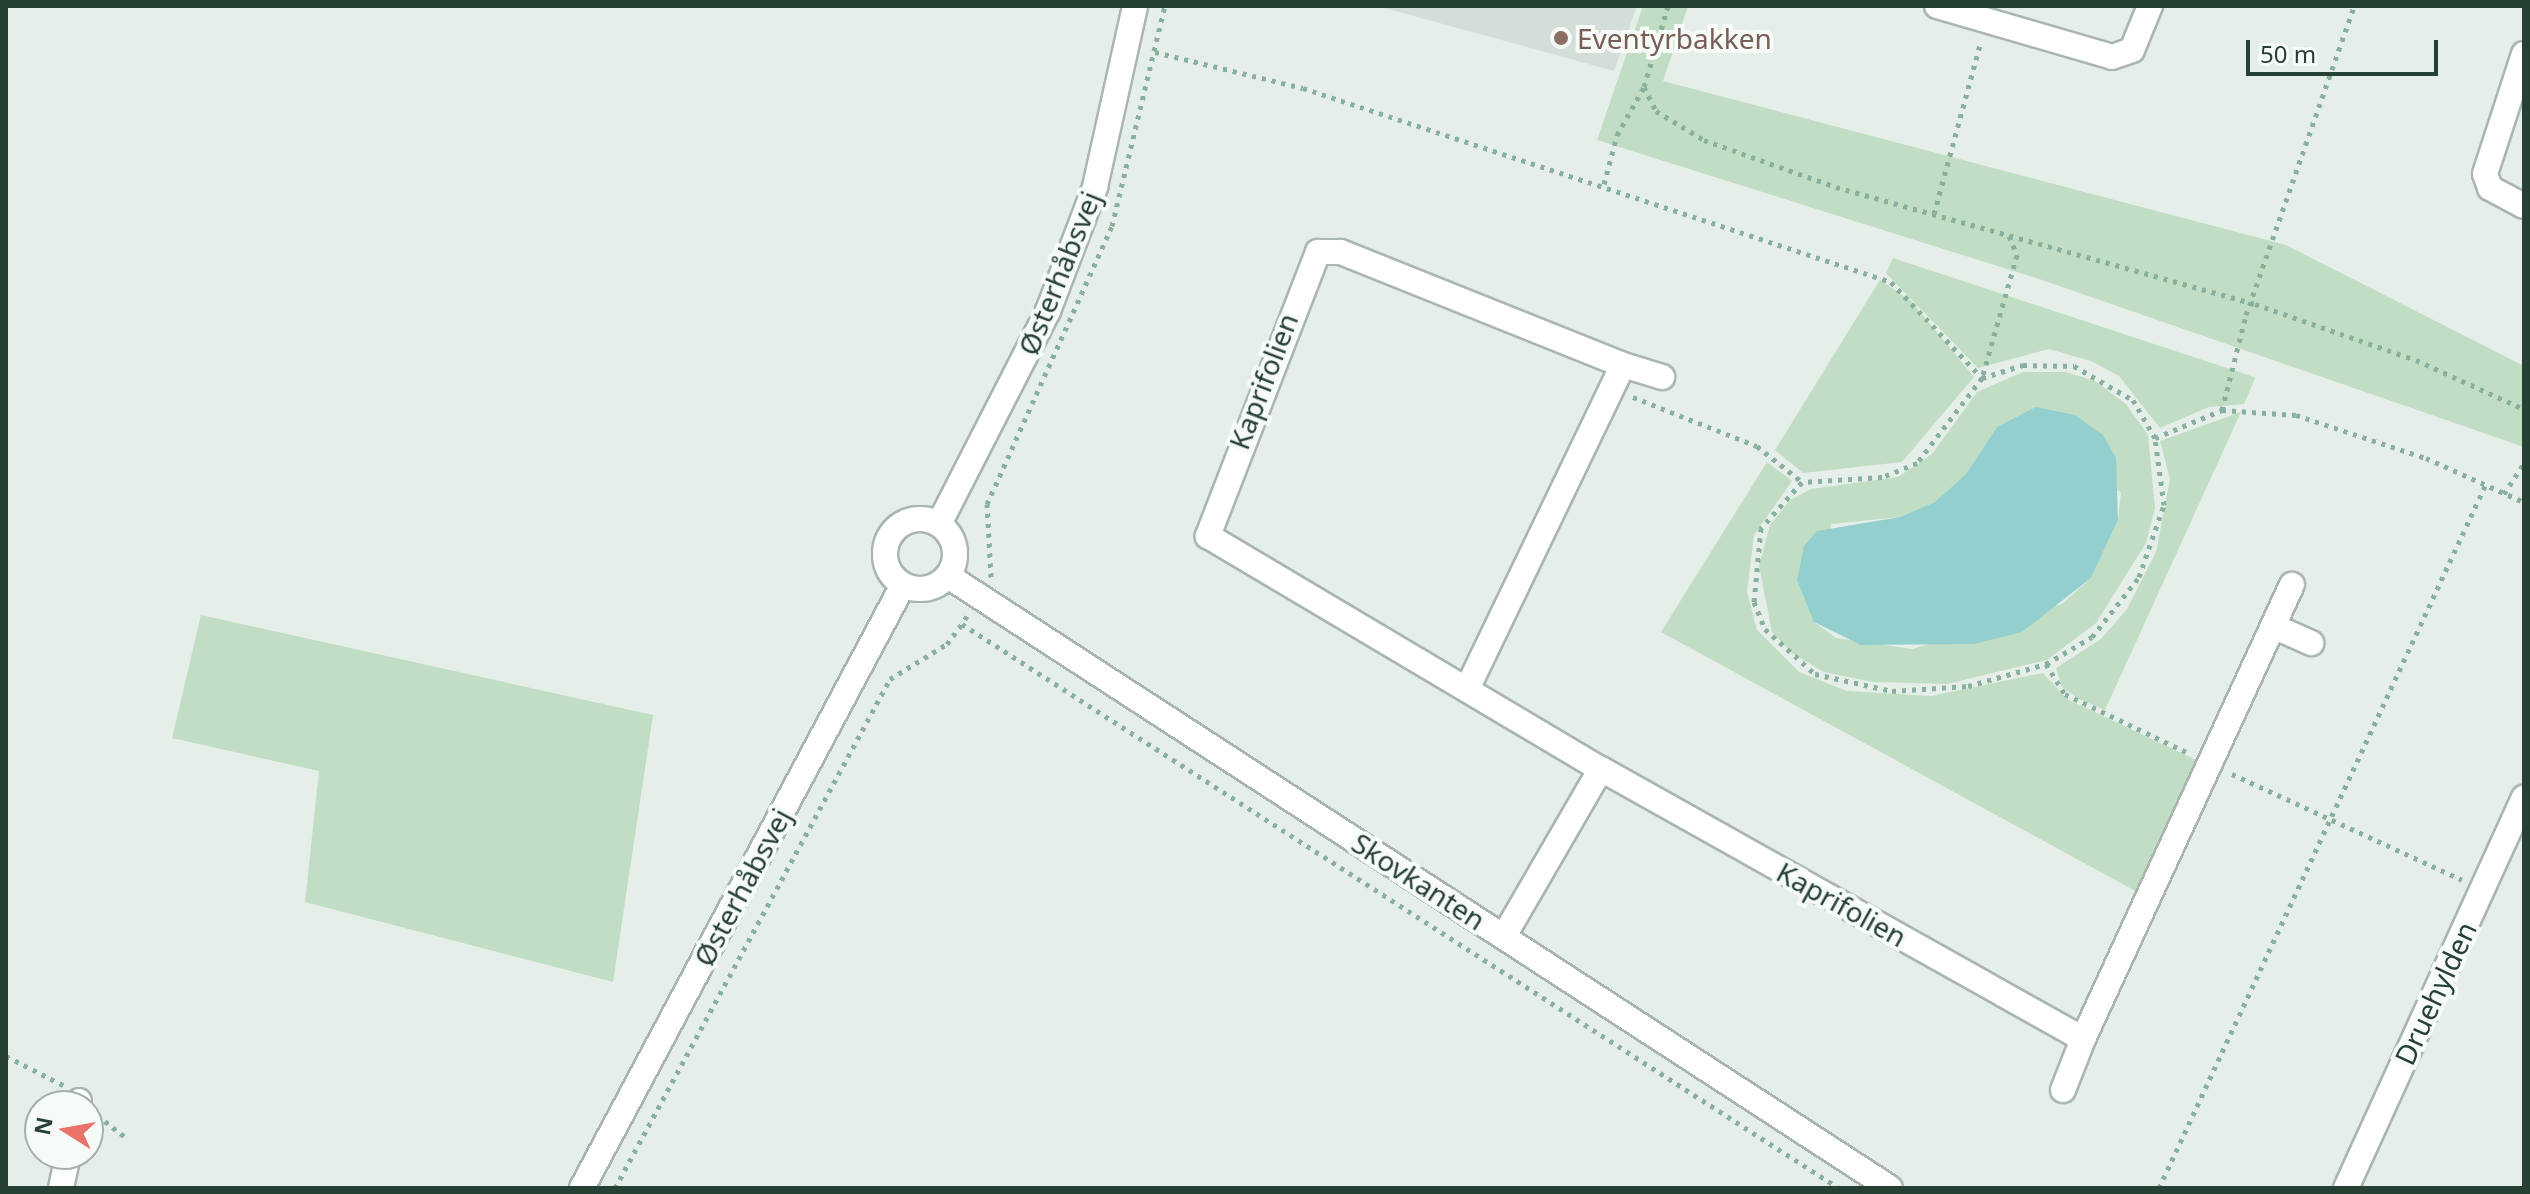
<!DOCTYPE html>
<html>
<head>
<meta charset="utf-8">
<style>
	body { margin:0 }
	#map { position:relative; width:2530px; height:1194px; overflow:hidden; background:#e6eee9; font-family:"Noto Sans",sans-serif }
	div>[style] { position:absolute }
	.built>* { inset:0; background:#d4ded8 }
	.green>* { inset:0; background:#c1ddc4 }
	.water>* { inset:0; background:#93cfce }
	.path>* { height:5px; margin-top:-2.5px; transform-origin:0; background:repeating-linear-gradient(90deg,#89b09d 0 4px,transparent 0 10px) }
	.roads { filter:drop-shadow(2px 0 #a9b6af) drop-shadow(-2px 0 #a9b6af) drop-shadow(0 2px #a9b6af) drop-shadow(0 -2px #a9b6af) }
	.minor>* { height:24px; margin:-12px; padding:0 12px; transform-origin:12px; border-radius:12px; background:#fff }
	.minor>.ring { margin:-12px; padding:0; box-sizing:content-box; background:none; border:24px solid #fff; border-radius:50% }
	.dots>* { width:22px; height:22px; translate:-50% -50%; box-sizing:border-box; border:4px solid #f7fbf8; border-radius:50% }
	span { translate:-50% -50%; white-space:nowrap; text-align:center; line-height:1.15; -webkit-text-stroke:8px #f7fbf8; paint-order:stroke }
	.education-label { font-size:28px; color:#785e54 }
	.left { translate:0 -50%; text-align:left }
	.street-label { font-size:28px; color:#264034 }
	.frame { position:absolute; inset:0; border:8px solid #264034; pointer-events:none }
	.north { position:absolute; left:24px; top:1090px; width:80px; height:80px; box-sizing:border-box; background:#f7fbf8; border:2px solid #a3b0aa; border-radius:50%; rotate:281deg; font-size:22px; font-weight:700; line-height:32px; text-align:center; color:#264034 }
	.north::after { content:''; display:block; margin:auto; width:28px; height:36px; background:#e97269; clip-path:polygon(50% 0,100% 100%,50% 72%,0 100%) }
	.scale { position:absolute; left:2246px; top:40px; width:192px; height:36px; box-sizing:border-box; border:4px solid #264034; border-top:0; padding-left:10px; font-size:24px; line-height:28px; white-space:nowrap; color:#264034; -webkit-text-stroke:6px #f7fbf8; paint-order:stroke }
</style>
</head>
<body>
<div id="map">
	<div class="built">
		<i style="clip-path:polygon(1377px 6px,1637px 6px,1614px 71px)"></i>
	</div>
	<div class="green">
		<i style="clip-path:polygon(1643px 6px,1688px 6px,1663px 81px,2286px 245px,2524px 366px,2524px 447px,2042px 280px,1597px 140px)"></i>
		<i style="clip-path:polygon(1893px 258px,2251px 376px,2255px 378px,2244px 404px,2209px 407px,2160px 428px,2119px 376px,2091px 361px,2049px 349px,1978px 368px,1886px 273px)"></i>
		<i style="clip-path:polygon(1880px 280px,1911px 301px,1974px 377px,1902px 462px,1803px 473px,1775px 450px)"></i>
		<i style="clip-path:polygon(evenodd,2023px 372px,2066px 372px,2095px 381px,2126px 404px,2148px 435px,2155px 508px,2146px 543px,2096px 623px,2047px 660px,1947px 684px,1873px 682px,1824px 672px,1793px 654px,1772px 632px,1759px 566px,1770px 525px,1790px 500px,1811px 489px,1898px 477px,1932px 454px,1977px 392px,2023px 372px,1997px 427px,2121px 492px,2118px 520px,2091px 578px,2062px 604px,1912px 649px,1836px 638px,1814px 622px,1831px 524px,1900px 517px,1935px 502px,1966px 474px,1997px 427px)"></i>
		<i style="clip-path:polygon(2241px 412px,2105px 710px,2079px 699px,2062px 687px,2056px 668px,2101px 639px,2127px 609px,2156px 552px,2170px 479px,2160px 441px)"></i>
		<i style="clip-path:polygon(1767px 462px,1792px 481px,1754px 535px,1747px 592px,1757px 630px,1799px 672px,1847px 691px,1931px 696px,2043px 673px,2067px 699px,2198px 761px,2139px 893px,1661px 632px)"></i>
		<i style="clip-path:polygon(201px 615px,653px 715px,613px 982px,305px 902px,319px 771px,172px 738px)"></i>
	</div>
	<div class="water">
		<i style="clip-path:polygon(2036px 407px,2075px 415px,2103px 435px,2116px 458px,2118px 520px,2091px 578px,2022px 632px,1974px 644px,1861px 645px,1814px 622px,1797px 580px,1804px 546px,1817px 531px,1900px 517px,1935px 502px,1966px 474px,1997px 427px)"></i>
	</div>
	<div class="path">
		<i style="left:1668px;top:6px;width:84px;rotate:106.5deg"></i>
		<i style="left:1644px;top:87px;width:27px;rotate:63deg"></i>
		<i style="left:1656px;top:111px;width:56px;rotate:31.1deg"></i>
		<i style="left:1704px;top:140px;width:140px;rotate:19.6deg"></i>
		<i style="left:1836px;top:187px;width:435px;rotate:15.6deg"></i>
		<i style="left:2255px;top:304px;width:170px;rotate:19.2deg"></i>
		<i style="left:2416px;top:360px;width:119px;rotate:24.4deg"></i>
		<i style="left:1155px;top:52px;width:152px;rotate:13.7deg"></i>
		<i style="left:1303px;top:88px;width:619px;rotate:18.26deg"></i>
		<i style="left:1891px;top:282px;width:132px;rotate:46.5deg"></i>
		<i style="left:1982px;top:378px;width:43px;rotate:-17.6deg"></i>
		<i style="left:2023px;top:365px;width:51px;rotate:1.1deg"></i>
		<i style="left:2074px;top:366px;width:68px;rotate:30deg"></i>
		<i style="left:2133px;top:400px;width:44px;rotate:59.9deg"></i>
		<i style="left:2155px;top:438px;width:73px;rotate:-22.7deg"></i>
		<i style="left:2222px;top:410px;width:74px;rotate:3.9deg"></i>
		<i style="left:2296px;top:415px;width:137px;rotate:18.3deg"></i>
		<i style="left:2426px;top:458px;width:107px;rotate:24.2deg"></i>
		<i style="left:1604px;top:184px;width:51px;rotate:-75.1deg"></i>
		<i style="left:1617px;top:135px;width:55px;rotate:-60.6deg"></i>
		<i style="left:1934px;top:214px;width:179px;rotate:-74.8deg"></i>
		<i style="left:2009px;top:236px;width:21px;rotate:67deg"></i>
		<i style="left:2017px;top:255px;width:128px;rotate:105.9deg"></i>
		<i style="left:1982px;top:378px;width:107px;rotate:127.4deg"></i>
		<i style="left:1917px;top:463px;width:38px;rotate:158deg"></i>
		<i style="left:1882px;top:477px;width:80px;rotate:176.4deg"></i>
		<i style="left:1802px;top:482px;width:62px;rotate:131.7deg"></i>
		<i style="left:1761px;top:528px;width:74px;rotate:95.4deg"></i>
		<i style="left:1754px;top:602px;width:29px;rotate:68deg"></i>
		<i style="left:1765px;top:629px;width:67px;rotate:42deg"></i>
		<i style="left:1815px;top:674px;width:79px;rotate:12.4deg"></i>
		<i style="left:1892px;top:691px;width:76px;rotate:-3.8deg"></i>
		<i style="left:1968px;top:686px;width:81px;rotate:-15.8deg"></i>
		<i style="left:2046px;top:664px;width:53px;rotate:-30.4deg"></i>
		<i style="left:2092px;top:637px;width:76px;rotate:-51.9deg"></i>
		<i style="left:2139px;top:577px;width:76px;rotate:-70.9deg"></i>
		<i style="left:2164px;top:505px;width:68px;rotate:-97.7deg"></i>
		<i style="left:1633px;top:397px;width:133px;rotate:21.6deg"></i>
		<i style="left:1757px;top:446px;width:58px;rotate:38.7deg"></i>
		<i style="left:2222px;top:410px;width:98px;rotate:-75.8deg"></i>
		<i style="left:2246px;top:315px;width:327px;rotate:-70.7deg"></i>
		<i style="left:2504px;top:494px;width:37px;rotate:-57deg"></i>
		<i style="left:991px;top:577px;width:73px;rotate:-93.1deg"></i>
		<i style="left:987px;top:504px;width:305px;rotate:-65.8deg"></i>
		<i style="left:1112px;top:226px;width:226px;rotate:-76.5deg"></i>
		<i style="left:967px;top:616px;width:9px;rotate:122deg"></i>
		<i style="left:962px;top:624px;width:1043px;rotate:32.75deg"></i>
		<i style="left:2046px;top:664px;width:36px;rotate:58deg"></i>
		<i style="left:2065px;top:694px;width:139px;rotate:25.6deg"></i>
		<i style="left:2232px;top:774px;width:253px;rotate:24.7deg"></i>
		<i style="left:6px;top:1056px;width:66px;rotate:27deg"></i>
		<i style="left:97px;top:1115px;width:39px;rotate:38deg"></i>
		<i style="left:615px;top:1188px;width:579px;rotate:-61.62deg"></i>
		<i style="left:890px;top:679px;width:67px;rotate:-31.6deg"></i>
		<i style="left:947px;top:644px;width:25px;rotate:-53deg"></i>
		<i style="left:2159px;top:1188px;width:774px;rotate:-65.09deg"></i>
	</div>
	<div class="roads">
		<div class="minor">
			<i style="left:1937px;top:6px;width:182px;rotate:16.2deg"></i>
			<i style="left:2112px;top:57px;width:21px;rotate:-19deg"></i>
			<i style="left:2132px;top:50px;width:48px;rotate:-67.8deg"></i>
			<i style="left:2524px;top:54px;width:126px;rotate:108deg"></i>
			<i style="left:2485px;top:174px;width:15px;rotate:70deg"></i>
			<i style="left:2490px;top:188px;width:38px;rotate:28deg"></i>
			<i style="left:1623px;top:365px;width:41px;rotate:17.1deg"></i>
			<i class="ring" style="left:885px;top:519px;width:46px;height:46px"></i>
			<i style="left:939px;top:524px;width:239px;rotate:-62.9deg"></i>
			<i style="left:1048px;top:311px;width:133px;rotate:-69.2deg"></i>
			<i style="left:1095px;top:187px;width:185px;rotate:-77.5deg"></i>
			<i style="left:948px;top:576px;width:1123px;rotate:33.01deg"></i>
			<i style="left:2273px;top:626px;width:42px;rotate:24.1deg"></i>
			<i style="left:1468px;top:687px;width:357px;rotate:-64.3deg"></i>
			<i style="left:1623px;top:365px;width:305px;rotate:-158.2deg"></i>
			<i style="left:1340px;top:252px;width:22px;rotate:180deg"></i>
			<i style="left:1318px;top:252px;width:305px;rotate:111.2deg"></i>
			<i style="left:1208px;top:536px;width:457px;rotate:30.7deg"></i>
			<i style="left:1601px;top:769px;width:552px;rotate:29.26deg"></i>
			<i style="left:2083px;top:1039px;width:500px;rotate:-65.3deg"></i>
			<i style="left:1504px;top:936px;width:193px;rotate:-59.9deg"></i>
			<i style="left:2063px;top:1090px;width:55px;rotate:-68.6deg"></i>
			<i style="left:78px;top:1106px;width:5px;rotate:-79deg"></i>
			<i style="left:61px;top:1188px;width:35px;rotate:-78deg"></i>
			<i style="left:582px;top:1188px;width:683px;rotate:-61.97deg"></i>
			<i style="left:2346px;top:1188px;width:429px;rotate:-65.5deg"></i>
		</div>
	</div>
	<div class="dots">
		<i style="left:1561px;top:38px;background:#8d6e63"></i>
	</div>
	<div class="education-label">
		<span class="left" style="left:1577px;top:38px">Eventyrbakken</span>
	</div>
	<div class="street-label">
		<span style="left:1059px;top:273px;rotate:-68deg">Østerhåbsvej</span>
		<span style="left:1263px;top:381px;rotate:-69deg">Kaprifolien</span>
		<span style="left:1419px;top:881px;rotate:33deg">Skovkanten</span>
		<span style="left:742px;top:887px;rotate:-62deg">Østerhåbsvej</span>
		<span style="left:1842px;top:904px;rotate:29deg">Kaprifolien</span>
		<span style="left:2435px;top:993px;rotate:-65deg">Druehylden</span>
	</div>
	<div class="frame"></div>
	<div class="north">N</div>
	<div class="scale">50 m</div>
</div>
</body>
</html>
